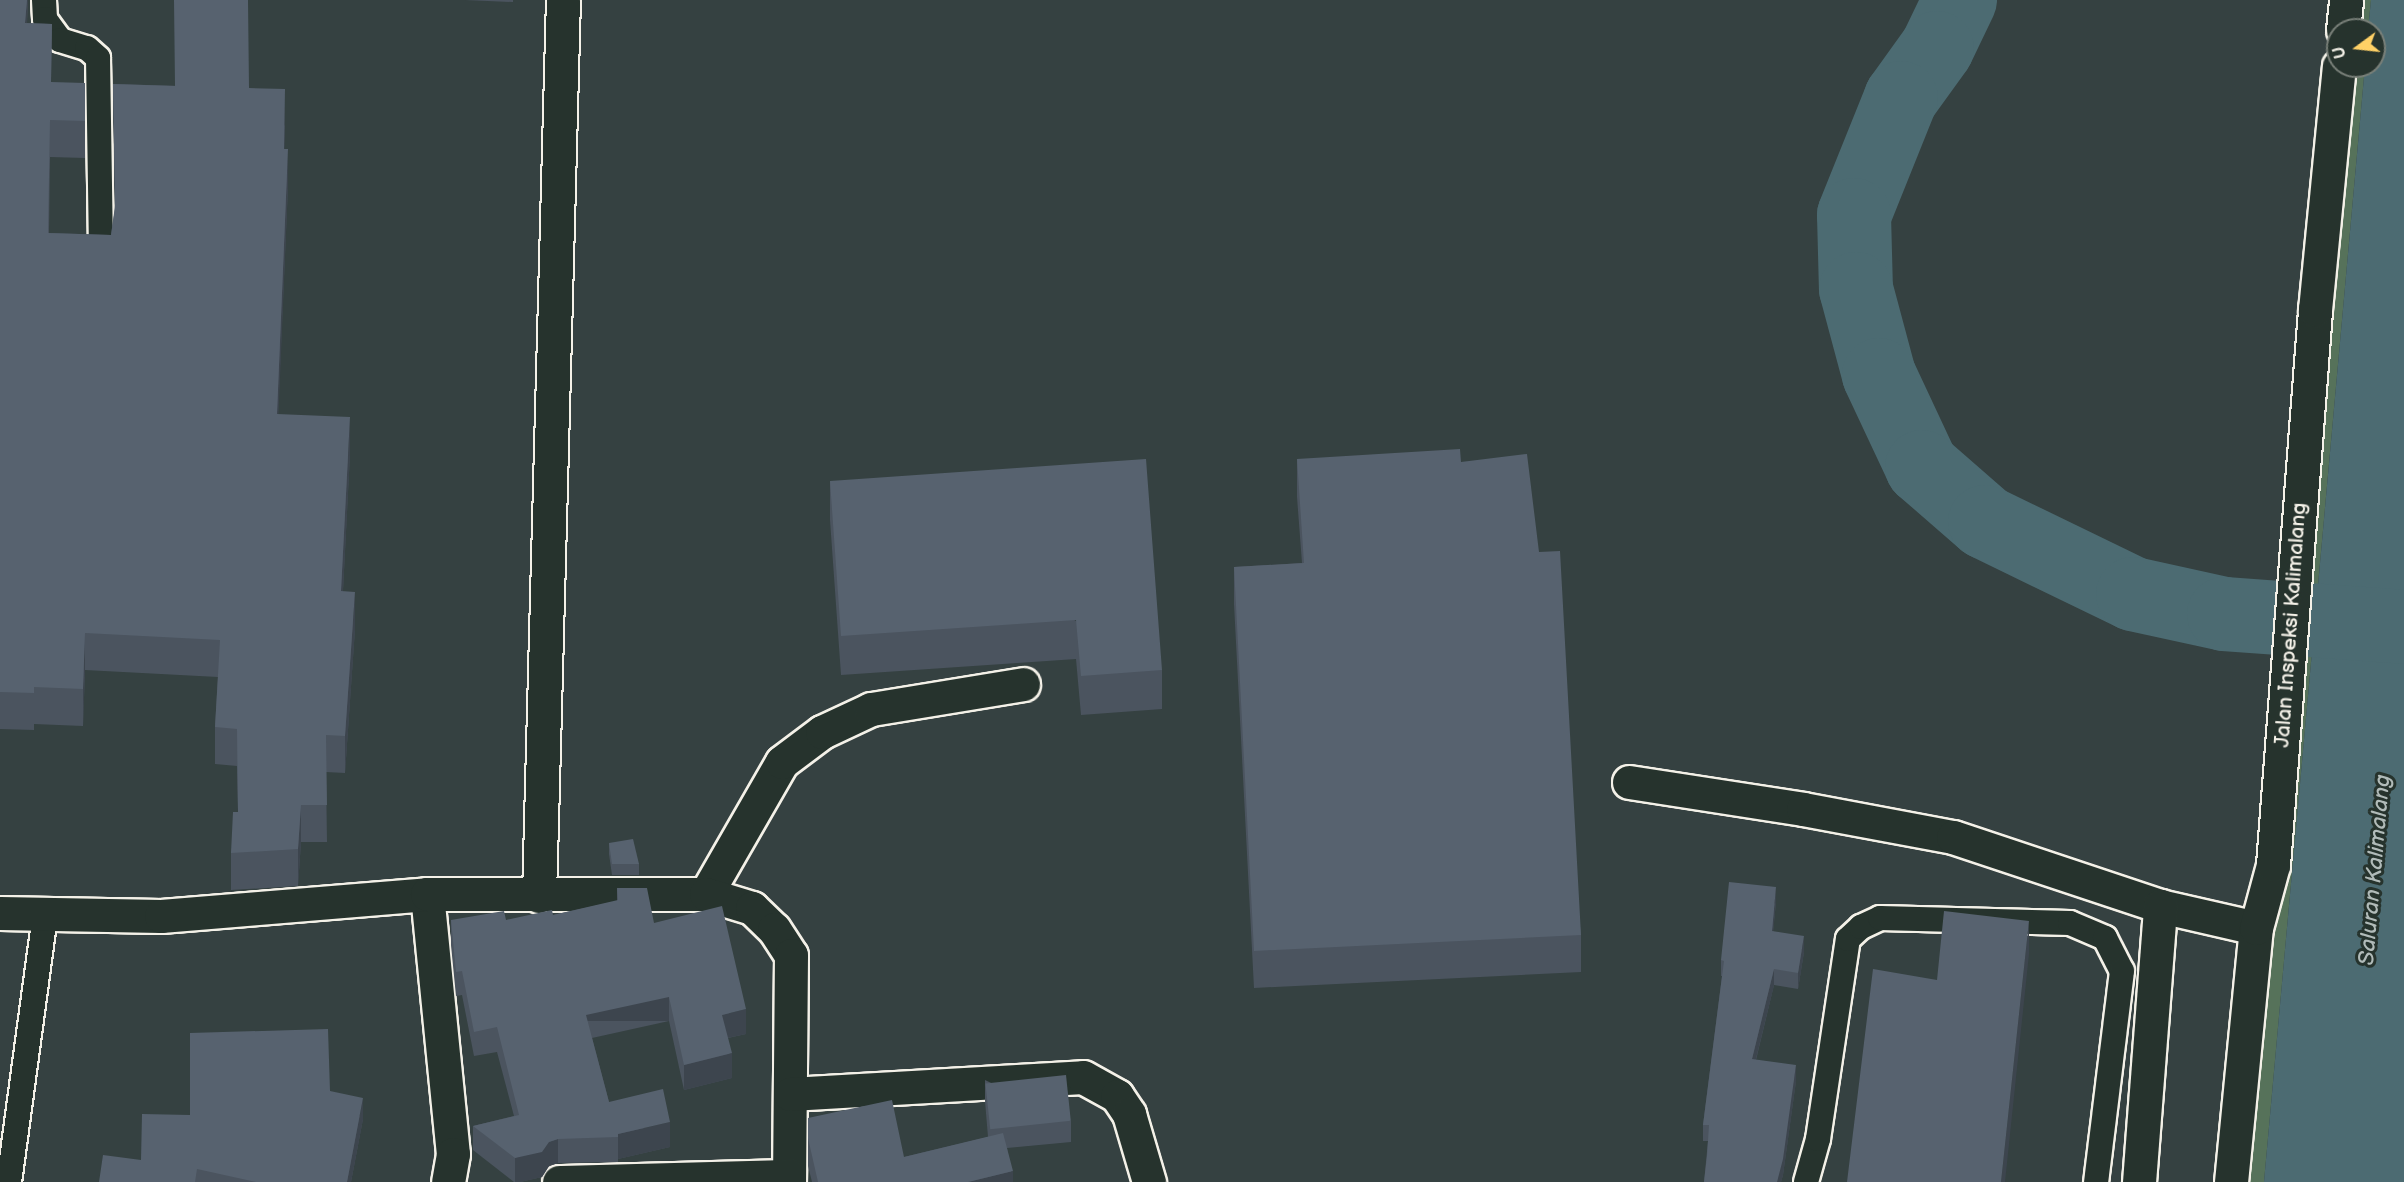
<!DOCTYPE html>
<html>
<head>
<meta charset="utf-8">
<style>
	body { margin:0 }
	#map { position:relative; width:2404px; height:1182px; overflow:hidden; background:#354141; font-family:"Balsamiq Sans",sans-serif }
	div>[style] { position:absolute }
	.green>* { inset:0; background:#56725a }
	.water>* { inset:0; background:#4c6b72 }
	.river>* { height:74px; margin:-37px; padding:0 37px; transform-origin:37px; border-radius:37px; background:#4c6b72 }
	.roads { filter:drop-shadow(2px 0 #f4f1e8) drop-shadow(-2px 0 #f4f1e8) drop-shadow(0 2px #f4f1e8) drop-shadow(0 -2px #f4f1e8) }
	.service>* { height:24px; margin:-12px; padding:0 12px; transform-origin:12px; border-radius:12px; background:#26332d }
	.minor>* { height:33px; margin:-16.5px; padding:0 16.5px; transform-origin:16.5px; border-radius:16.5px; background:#26332d }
	.primary>* { height:33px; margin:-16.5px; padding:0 16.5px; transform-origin:16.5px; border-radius:16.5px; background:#26332d }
	.wall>* { inset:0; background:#4b545f }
	.shaded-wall>* { inset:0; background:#3d454e; transform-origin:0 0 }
	.building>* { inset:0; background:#57626f; transform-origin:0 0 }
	span { translate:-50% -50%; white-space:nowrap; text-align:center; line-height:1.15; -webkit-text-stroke:6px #26332d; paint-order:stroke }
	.street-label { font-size:21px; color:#f4f1e8 }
	.water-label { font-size:22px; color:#b1bbb9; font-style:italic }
	.north { position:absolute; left:2326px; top:18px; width:60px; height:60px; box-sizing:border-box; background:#26332d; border:2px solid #787f78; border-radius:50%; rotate:255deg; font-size:16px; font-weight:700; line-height:24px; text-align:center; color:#f4f1e8 }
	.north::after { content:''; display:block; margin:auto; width:21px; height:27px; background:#ffd166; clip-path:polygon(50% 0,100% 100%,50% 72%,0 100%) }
</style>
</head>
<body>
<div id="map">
	<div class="green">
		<i style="clip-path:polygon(2346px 0,2371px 0,2368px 30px,2343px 30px)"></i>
		<i style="clip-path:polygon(2339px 66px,2365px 66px,2264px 1182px,2231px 1182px)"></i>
	</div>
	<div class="water">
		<i style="clip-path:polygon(2371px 0,2404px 0,2404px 1182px,2264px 1182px,2365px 66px,2374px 66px,2374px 30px,2368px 30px)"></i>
	</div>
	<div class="river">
		<i style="left:1960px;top:0;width:53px;rotate:115.6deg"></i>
		<i style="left:1937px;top:48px;width:62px;rotate:125.8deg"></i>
		<i style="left:1901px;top:98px;width:126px;rotate:111.9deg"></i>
		<i style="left:1854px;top:215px;width:74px;rotate:88.5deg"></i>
		<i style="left:1856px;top:289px;width:89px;rotate:75deg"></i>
		<i style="left:1879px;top:375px;width:102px;rotate:64.9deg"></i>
		<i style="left:1922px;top:467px;width:84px;rotate:41.1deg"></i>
		<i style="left:1985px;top:522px;width:165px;rotate:25.9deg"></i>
		<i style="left:2133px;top:594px;width:93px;rotate:12.4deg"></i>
		<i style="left:2224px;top:614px;width:180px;rotate:4.1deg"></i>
	</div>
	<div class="roads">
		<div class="service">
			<i style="left:44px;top:0;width:19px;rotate:87deg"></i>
			<i style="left:45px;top:19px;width:26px;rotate:54deg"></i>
			<i style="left:60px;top:40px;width:28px;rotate:17deg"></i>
			<i style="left:87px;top:48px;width:15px;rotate:42deg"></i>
			<i style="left:98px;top:58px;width:185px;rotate:89.1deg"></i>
			<i style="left:9px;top:1182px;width:268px;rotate:-82.3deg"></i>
			<i style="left:1806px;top:1182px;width:45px;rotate:-74.4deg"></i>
			<i style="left:1818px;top:1139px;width:202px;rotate:-81.5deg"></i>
			<i style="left:1848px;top:939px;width:18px;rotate:-43deg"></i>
			<i style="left:1861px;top:927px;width:21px;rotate:-25deg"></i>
			<i style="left:1880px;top:918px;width:190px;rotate:1.5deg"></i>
			<i style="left:2070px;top:923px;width:38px;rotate:23deg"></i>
			<i style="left:2105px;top:938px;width:37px;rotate:63deg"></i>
			<i style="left:2122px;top:971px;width:213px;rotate:97deg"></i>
		</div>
		<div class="minor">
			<i style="left:1629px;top:782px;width:176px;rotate:8.8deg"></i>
			<i style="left:1803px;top:809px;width:153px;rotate:10.6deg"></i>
			<i style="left:1953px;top:837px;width:218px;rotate:18.4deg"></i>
			<i style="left:2160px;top:906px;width:98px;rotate:12.9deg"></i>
			<i style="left:427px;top:894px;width:261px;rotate:84.3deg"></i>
			<i style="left:453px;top:1154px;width:28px;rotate:100deg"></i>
			<i style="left:706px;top:894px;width:152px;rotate:-60.1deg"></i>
			<i style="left:782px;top:762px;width:50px;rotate:-36.9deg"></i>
			<i style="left:822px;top:732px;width:54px;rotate:-25.1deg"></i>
			<i style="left:871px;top:709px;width:154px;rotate:-9.3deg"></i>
			<i style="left:539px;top:896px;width:896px;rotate:-88.47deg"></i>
			<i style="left:0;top:913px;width:161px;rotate:1.1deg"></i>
			<i style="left:161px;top:916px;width:267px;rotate:-4.7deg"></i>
			<i style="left:427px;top:894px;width:279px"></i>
			<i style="left:706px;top:894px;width:48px;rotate:16.9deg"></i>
			<i style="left:752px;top:908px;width:30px;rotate:44deg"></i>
			<i style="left:774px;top:929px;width:31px;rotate:57deg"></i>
			<i style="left:791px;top:955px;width:227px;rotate:90.5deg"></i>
			<i style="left:790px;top:1094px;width:293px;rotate:-3.3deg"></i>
			<i style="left:1083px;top:1077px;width:39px;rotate:29deg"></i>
			<i style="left:1117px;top:1096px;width:22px;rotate:56deg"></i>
			<i style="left:1129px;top:1114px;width:71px;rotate:73.6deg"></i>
			<i style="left:559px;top:1182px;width:230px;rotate:-1.5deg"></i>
			<i style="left:2139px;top:1182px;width:277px;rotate:-85.6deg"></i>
		</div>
		<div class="primary">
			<i style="left:2343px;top:30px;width:30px;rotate:-84deg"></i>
			<i style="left:2231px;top:1182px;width:255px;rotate:-84.4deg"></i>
			<i style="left:2256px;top:928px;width:65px;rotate:-74.9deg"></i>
			<i style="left:2273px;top:865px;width:557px;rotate:-85.67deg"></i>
			<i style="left:2315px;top:310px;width:245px;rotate:-84.4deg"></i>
		</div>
	</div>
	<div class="wall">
		<i style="clip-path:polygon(0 0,28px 0,27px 23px,52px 24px,51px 82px,85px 121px,85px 158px,50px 157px,49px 233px,111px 235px,115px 209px,113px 84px,249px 88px,285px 126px,284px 149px,288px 186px,278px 414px,350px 454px,343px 591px,355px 629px,345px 773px,326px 772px,327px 842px,301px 842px,298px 886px,231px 890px,231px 853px,238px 812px,237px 766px,215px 764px,215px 727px,218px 677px,85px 670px,83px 726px,34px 724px,34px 730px,0 729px)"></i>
		<i style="clip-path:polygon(465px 0,513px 0,513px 2px)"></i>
		<i style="clip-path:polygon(1297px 459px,1461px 462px,1539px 552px,1581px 935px,1581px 972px,1254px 988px,1234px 604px,1234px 567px,1302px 563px,1297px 497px)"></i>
		<i style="clip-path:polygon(830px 481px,1162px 670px,1162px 709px,1081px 715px,1076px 659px,841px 675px,830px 520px)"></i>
		<i style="clip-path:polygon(609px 843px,639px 864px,639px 875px,612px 875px,609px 854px)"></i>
		<i style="clip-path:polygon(617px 888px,654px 923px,746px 1034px,728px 1038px,732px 1078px,684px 1090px,669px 1021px,592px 1038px,609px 1102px,670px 1147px,618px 1159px,618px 1162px,558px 1163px,549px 1166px,542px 1177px,520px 1182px,514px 1182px,473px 1150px,473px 1126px,514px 1116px,497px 1052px,474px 1056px,462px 995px,456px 996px,451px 945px,451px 920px,506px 920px,553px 915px,617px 901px)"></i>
		<i style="clip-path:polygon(1776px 902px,1773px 931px,1804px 952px,1798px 989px,1774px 985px,1756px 1060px,1796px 1081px,1783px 1175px,1781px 1182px,1704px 1182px,1708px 1141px,1703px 1141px,1703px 1125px,1722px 976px,1721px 976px,1721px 960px)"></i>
		<i style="clip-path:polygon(985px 1080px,1071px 1121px,1071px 1142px,1007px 1148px,1013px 1182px,812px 1182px,808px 1166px,808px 1118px,904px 1157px,988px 1137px,985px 1101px)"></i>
		<i style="clip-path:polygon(330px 1091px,363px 1119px,351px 1182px,99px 1182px,141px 1160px,190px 1115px)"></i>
	</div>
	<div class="shaded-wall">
		<i style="clip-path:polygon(27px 0,28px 0,25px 61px,25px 23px)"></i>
		<i style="clip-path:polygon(285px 89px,285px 126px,284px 186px,284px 149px)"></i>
		<i style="clip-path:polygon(288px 149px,288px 186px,277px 451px,277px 414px)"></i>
		<i style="clip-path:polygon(350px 417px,350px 454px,341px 628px,341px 591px)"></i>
		<i style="clip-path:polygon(355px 592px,355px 629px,345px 773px,345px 736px)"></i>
		<i style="clip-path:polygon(85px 633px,85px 670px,83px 726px,83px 689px)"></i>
		<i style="clip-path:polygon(301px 805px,301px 842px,298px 886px,298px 849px)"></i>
		<i style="clip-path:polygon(1776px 887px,1776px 902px,1772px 946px,1772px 931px)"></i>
		<i style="clip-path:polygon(2029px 921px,2029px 954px,2005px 1182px,2001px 1182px)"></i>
		<i style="clip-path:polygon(1804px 936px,1804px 952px,1798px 989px,1798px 973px)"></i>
		<i style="clip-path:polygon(1774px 969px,1774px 985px,1752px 1075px,1752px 1059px)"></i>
		<i style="left:669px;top:997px;width:24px;height:85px;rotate:90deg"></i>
		<i style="clip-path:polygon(746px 1009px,746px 1034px,722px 1039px,722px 1015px)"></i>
		<i style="clip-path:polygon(732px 1053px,732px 1078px,684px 1090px,684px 1065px)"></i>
		<i style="clip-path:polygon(1796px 1065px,1796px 1081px,1783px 1175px,1781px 1182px,1777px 1182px)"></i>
		<i style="clip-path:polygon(363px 1098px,363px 1119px,351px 1182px,347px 1182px)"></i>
		<i style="clip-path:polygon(670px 1122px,670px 1147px,618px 1159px,618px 1134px)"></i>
		<i style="clip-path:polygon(558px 1139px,558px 1163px,549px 1166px,542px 1177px,520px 1182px,515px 1182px,515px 1158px,549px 1142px)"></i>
		<i style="clip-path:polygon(1013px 1171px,1013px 1182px,968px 1182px)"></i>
	</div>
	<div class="building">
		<i style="clip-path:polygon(0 0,27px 0,25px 23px,52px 24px,51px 82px,85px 83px,85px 121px,50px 120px,48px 233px,111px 235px,115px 206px,113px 84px,175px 86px,174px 0,248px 0,249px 88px,285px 89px,284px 149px,288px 149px,277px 414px,350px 417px,341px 591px,355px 592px,345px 736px,326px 735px,327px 805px,301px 805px,298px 849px,231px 853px,233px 812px,238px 812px,237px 729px,215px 727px,220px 640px,85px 633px,83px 689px,34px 687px,34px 693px,0 692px)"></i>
		<i style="clip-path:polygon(1460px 449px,1461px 462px,1527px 454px,1539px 552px,1560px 551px,1581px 935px,1254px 951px,1234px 567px,1304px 563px,1297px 459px)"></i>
		<i style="clip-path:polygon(1146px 459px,1162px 670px,1081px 676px,1076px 620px,841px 636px,830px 481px)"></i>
		<i style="clip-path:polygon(633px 839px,639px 864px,612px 864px,609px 843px)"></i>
		<i style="clip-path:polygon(1729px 882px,1776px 887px,1772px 931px,1804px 936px,1798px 973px,1774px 969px,1752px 1059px,1796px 1065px,1783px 1159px,1777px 1182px,1704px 1182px,1707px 1156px,1709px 1125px,1703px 1125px,1724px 961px,1721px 960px)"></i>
		<i style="clip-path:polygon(617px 888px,647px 888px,654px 923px,722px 906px,746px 1009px,722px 1015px,732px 1053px,684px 1065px,669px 997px,586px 1015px,609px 1102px,663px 1089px,670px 1122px,618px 1134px,618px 1137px,558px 1139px,549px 1142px,542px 1152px,515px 1158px,473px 1126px,519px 1115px,497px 1027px,474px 1032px,462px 971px,456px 972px,451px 920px,504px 911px,506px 920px,552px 910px,553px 915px,618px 900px)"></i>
		<i style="clip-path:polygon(1944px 911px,2029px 921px,2001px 1182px,1847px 1182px,1873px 969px,1937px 980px)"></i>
		<i style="clip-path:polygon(328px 1029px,330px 1091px,363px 1098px,347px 1182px,256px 1182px,197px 1169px,195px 1182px,99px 1182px,103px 1155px,141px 1160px,142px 1114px,190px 1115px,190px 1033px)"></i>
		<i style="left:1066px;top:1075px;width:46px;height:81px;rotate:84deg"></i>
		<i style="clip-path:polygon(892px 1100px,904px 1157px,1003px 1133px,1013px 1171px,968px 1182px,818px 1182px,808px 1138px,808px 1118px)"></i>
	</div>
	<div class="street-label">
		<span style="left:2291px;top:625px;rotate:-86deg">Jalan Inspeksi Kalimalang</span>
	</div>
	<div class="water-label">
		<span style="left:2375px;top:870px;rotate:-85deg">Saluran Kalimalang</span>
	</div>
	<div class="north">U</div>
</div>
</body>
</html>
